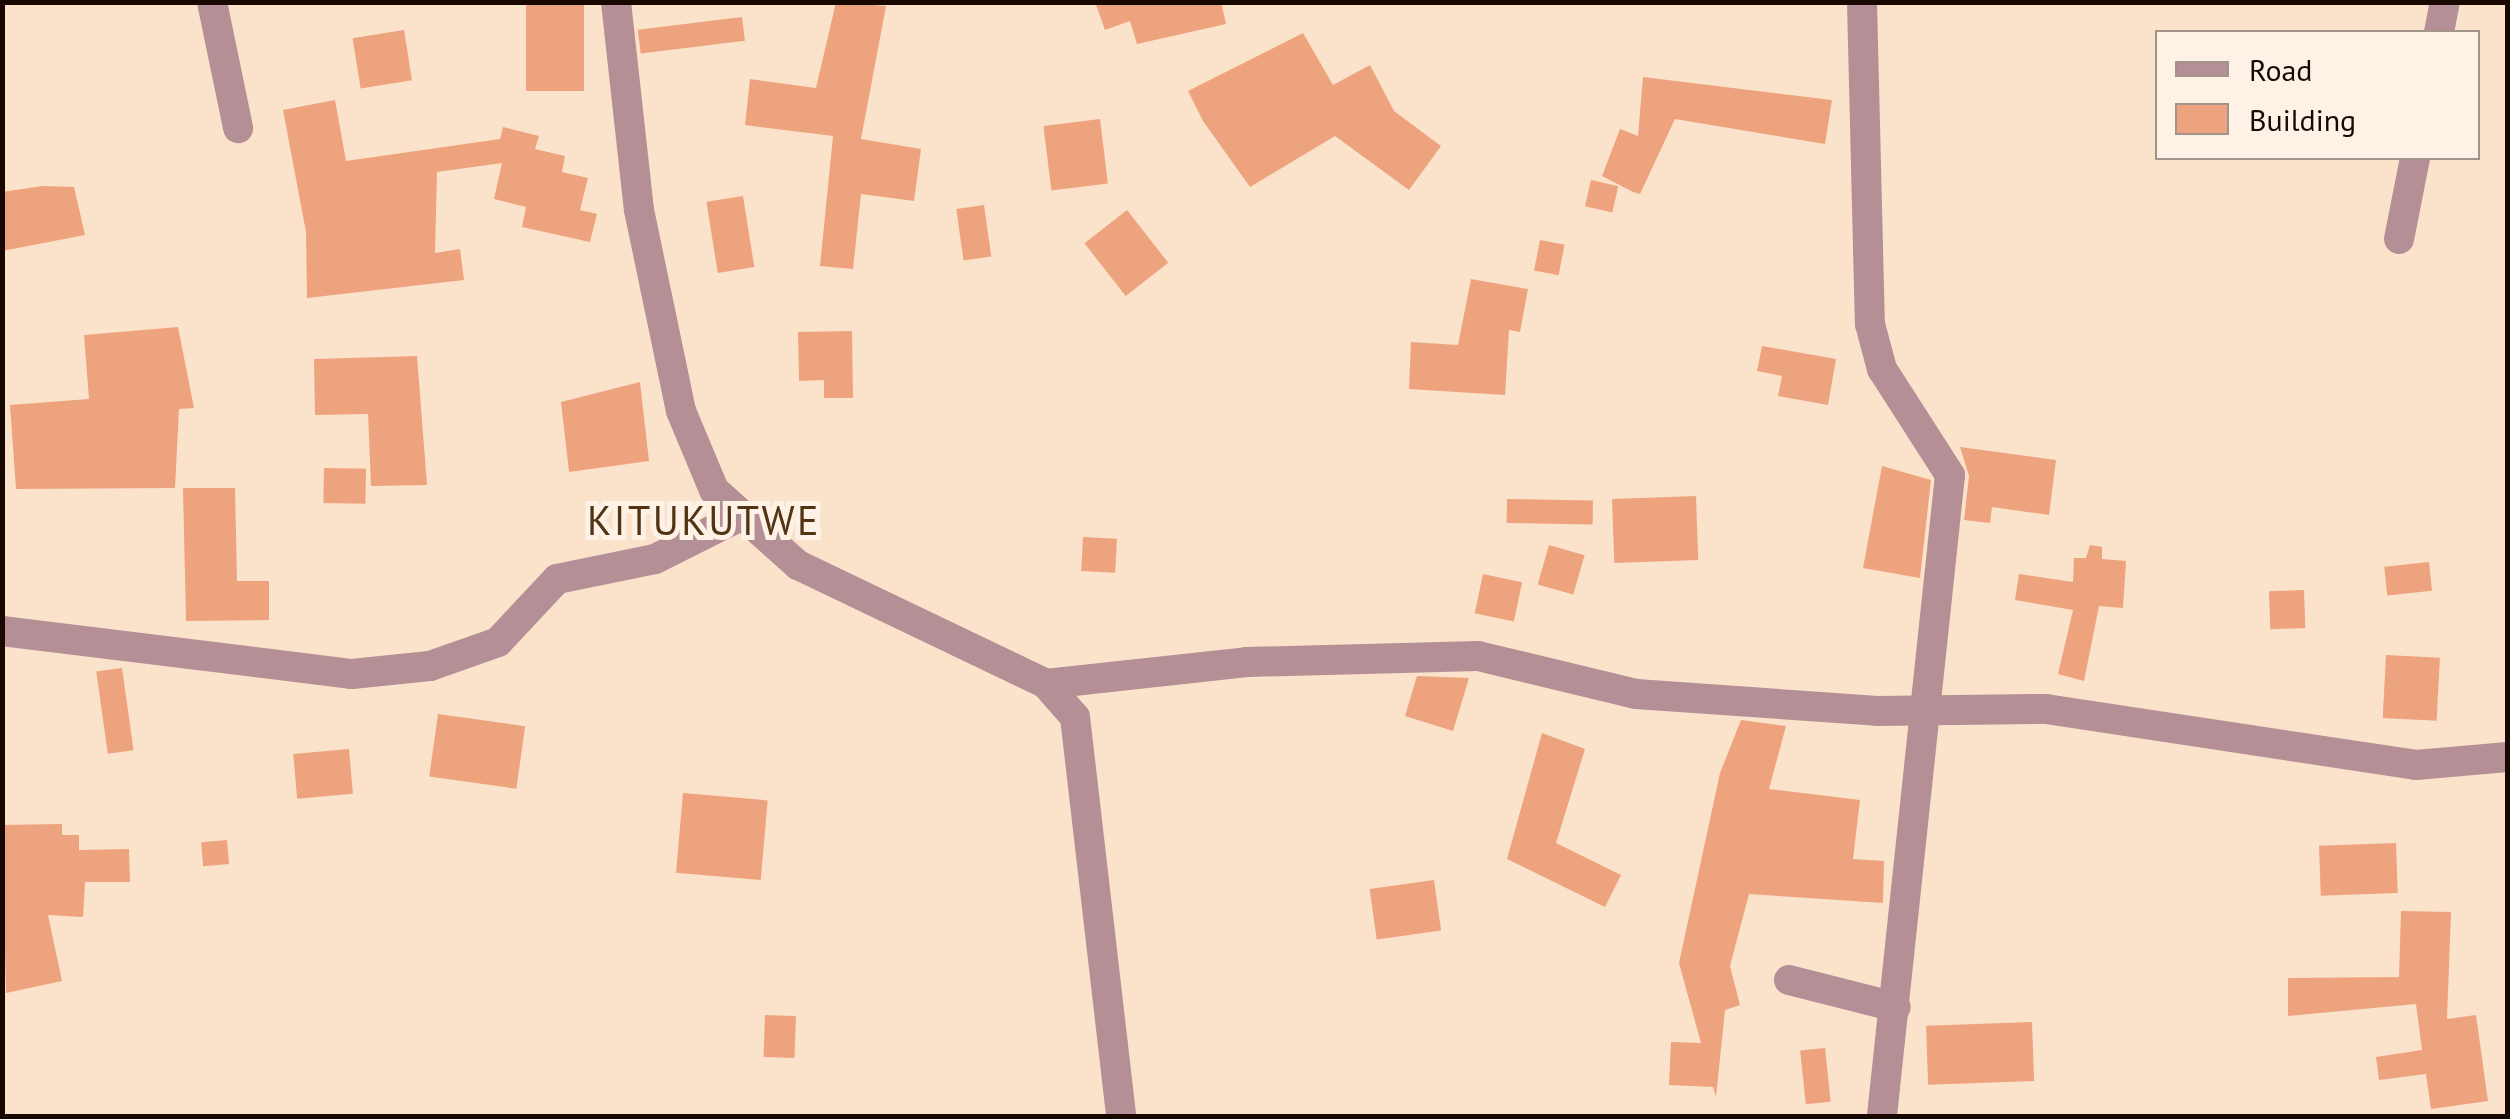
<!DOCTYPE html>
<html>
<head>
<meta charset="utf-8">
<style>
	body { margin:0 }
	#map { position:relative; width:2510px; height:1119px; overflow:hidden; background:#fbe2ca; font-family:"PT Sans",sans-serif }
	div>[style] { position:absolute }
	.building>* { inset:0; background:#eea37f; transform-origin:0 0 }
	.minor>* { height:30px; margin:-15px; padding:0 15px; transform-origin:15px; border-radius:15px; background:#b48f96 }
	span { translate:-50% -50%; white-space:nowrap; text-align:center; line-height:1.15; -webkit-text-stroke:10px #fef2e6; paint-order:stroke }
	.quarter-label { font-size:40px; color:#523413; letter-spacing:2.5px }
	.frame { position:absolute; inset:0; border:5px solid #180800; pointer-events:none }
	.legend { position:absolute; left:2155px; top:30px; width:325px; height:130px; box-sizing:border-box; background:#fef2e6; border:2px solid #a2948a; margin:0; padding:12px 18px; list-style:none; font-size:30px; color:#180800 }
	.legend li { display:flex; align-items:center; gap:20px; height:50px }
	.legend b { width:50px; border:2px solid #a2948a }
</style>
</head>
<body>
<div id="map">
	<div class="building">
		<i style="left:526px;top:2px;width:58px;height:89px"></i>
		<i style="clip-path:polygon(836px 2px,886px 6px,861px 139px,921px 149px,914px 201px,861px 194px,853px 269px,820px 266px,833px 136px,745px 125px,750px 79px,816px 88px)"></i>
		<i style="clip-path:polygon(1095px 2px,1221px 2px,1226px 24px,1137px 44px,1130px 21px,1105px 30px)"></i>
		<i style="left:742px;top:17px;width:24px;height:105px;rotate:83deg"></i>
		<i style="left:404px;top:30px;width:51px;height:52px;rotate:81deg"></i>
		<i style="clip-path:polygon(1303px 33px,1333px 85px,1370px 65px,1394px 111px,1441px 146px,1409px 190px,1335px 136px,1250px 187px,1203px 121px,1188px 91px)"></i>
		<i style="clip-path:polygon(1643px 77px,1832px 100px,1825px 144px,1675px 119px,1640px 194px,1633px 192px,1602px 176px,1620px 129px,1638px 136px)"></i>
		<i style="clip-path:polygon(335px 100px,346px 161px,500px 139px,503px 127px,539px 136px,535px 149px,565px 156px,562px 172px,588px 178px,580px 210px,597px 214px,590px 242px,522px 227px,526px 207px,494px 199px,502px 163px,437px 172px,435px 253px,460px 249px,464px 280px,307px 298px,306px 232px,283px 110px)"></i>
		<i style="left:1100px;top:119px;width:65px;height:57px;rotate:83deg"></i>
		<i style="left:1591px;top:180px;width:28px;height:27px;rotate:13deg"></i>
		<i style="clip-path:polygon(43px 186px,74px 187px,85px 235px,2px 251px,2px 192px)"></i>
		<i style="left:743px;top:196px;width:72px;height:37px;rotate:81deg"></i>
		<i style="left:984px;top:205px;width:52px;height:28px;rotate:82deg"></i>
		<i style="left:1127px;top:210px;width:67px;height:54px;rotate:52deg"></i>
		<i style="left:1540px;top:240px;width:25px;height:31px;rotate:11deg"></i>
		<i style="clip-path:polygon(1471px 279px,1528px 289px,1520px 332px,1509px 330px,1505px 395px,1409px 389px,1411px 342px,1458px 345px)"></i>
		<i style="clip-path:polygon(178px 327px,194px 408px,179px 409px,175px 488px,16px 489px,10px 405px,89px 399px,84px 335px)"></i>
		<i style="clip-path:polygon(852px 331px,853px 398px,824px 398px,824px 380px,799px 381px,798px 332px)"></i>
		<i style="clip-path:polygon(1762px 346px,1836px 359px,1828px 405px,1778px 396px,1782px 376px,1757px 371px)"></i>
		<i style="clip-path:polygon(417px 356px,427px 485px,371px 486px,368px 414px,315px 415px,314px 359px)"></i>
		<i style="clip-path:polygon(640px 382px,649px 461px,569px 472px,561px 402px)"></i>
		<i style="clip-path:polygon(1960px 447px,2056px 460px,2049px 515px,1992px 507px,1990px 523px,1964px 520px,1969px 476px)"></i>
		<i style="clip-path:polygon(1882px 466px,1931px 480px,1920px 578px,1863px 568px)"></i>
		<i style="left:324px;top:468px;width:42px;height:35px;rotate:1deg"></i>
		<i style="clip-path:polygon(183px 488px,235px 488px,237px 581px,269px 581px,269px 620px,186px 621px)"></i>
		<i style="left:1696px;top:496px;width:64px;height:84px;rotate:88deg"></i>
		<i style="left:1507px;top:499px;width:86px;height:24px;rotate:1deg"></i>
		<i style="left:1083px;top:537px;width:34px;height:34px;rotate:3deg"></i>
		<i style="left:1549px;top:545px;width:37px;height:41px;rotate:16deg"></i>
		<i style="clip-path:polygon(2090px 545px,2102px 547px,2102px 559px,2126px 561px,2123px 608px,2099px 606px,2084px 681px,2058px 674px,2073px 610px,2015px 600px,2019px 574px,2073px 582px,2074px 558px,2086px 558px)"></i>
		<i style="left:2429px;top:562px;width:29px;height:45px;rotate:84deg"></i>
		<i style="left:1483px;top:574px;width:40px;height:40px;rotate:12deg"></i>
		<i style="left:2304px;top:590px;width:38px;height:35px;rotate:88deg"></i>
		<i style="left:2386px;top:655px;width:54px;height:63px;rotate:3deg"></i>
		<i style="left:122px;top:668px;width:83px;height:26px;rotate:82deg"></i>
		<i style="clip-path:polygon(1417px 676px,1469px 678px,1453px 731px,1405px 716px)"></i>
		<i style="left:438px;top:714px;width:88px;height:63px;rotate:8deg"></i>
		<i style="clip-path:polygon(1741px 720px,1786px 726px,1769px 789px,1860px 800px,1853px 859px,1884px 861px,1883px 903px,1749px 894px,1730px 966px,1740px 1005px,1725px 1010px,1716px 1097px,1713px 1087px,1669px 1085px,1671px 1042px,1701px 1043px,1679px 963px,1720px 773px)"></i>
		<i style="clip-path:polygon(1542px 733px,1585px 749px,1556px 843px,1621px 875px,1605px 907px,1507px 859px)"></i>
		<i style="left:349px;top:749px;width:45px;height:56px;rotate:85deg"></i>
		<i style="left:683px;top:793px;width:85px;height:80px;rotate:5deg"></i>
		<i style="clip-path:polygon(62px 824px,62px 835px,79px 835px,79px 850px,129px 849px,130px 882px,85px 882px,83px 917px,48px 915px,62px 981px,6px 993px,2px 825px)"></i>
		<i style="left:227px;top:840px;width:24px;height:26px;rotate:85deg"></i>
		<i style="left:2396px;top:843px;width:50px;height:77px;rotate:88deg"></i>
		<i style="left:1434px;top:880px;width:51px;height:65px;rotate:82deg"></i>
		<i style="clip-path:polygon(2401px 911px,2451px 912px,2447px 1019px,2476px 1015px,2488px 1101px,2431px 1109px,2426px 1074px,2379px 1080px,2376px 1057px,2422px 1050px,2416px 1004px,2288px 1016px,2288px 978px,2399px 977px)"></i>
		<i style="left:765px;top:1015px;width:31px;height:42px;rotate:2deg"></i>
		<i style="left:2032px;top:1022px;width:59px;height:106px;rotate:88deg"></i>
		<i style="left:1825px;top:1048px;width:54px;height:25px;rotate:84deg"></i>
	</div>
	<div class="minor">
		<i style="left:212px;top:2px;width:129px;rotate:78.3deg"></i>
		<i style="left:616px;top:2px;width:209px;rotate:83.7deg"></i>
		<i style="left:639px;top:210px;width:205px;rotate:78.2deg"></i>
		<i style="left:681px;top:411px;width:86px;rotate:67.3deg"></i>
		<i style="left:714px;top:490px;width:113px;rotate:41.8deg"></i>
		<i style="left:798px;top:565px;width:275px;rotate:25.6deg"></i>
		<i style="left:1046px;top:684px;width:44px;rotate:48.7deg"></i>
		<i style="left:1075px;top:717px;width:402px;rotate:83.4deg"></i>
		<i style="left:1862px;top:2px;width:322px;rotate:88.6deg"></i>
		<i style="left:1870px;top:324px;width:47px;rotate:75.1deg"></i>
		<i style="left:1882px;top:369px;width:126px;rotate:57.3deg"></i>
		<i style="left:1950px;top:475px;width:645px;rotate:96.06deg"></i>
		<i style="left:2439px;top:32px;width:31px;rotate:-79deg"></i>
		<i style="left:2399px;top:239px;width:83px;rotate:-78.8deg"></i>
		<i style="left:2px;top:631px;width:353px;rotate:7deg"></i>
		<i style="left:352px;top:674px;width:78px;rotate:-5.9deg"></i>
		<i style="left:430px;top:666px;width:72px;rotate:-19.4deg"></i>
		<i style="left:498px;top:642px;width:86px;rotate:-46.9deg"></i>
		<i style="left:557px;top:579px;width:100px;rotate:-11.5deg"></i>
		<i style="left:655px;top:559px;width:98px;rotate:-26.6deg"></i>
		<i style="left:1046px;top:684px;width:202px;rotate:-6.2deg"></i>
		<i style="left:1247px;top:662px;width:231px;rotate:-1.5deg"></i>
		<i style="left:1478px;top:656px;width:163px;rotate:13.5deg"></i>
		<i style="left:1636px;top:694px;width:242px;rotate:4deg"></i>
		<i style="left:1877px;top:711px;width:169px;rotate:-0.7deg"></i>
		<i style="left:2046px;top:709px;width:374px;rotate:8.6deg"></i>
		<i style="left:2416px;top:765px;width:92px;rotate:-5deg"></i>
		<i style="left:1789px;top:980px;width:110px;rotate:14.2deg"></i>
	</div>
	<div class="quarter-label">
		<span style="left:704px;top:520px">KITUKUTWE</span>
	</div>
	<div class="frame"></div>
	<ul class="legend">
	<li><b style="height:12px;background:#b48f96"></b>Road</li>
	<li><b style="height:28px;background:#eea37f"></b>Building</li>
	</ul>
</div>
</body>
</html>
